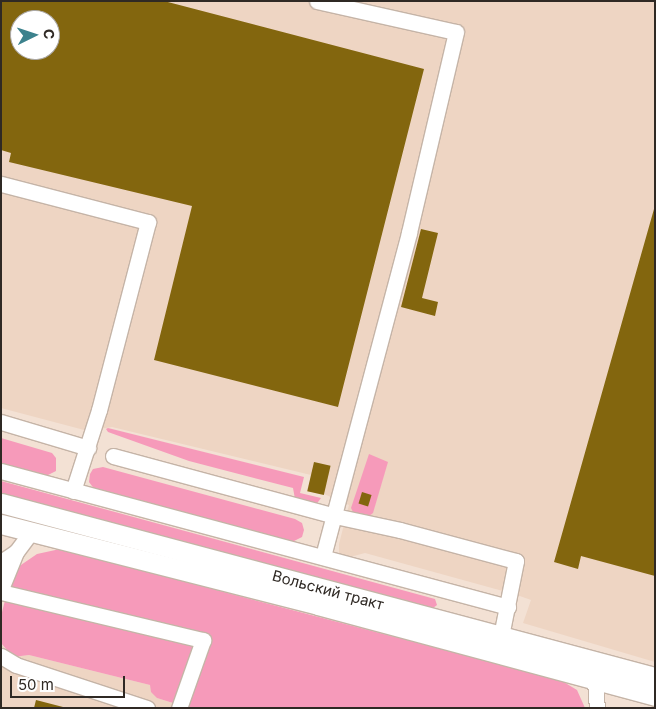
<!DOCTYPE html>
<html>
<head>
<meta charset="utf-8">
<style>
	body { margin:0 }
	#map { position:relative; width:656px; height:709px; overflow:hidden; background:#f3e1d4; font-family:Inter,sans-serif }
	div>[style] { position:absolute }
	.built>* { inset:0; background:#eed5c3 }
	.green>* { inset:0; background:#f69aba }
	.building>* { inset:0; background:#83660e; transform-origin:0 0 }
	.roads { filter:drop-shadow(1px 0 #c5b4a7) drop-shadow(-1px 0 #c5b4a7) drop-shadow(0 1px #c5b4a7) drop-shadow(0 -1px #c5b4a7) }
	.minor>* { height:15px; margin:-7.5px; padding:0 7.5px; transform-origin:7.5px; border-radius:7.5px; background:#fff }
	.major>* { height:19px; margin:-9.5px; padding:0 9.5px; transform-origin:9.5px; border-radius:9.5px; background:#fff }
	span { translate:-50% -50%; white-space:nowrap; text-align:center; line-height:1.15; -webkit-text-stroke:5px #fff; paint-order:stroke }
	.street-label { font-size:15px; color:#2f2924 }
	.frame { position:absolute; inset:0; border:2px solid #2f2924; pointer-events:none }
	.north { position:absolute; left:10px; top:10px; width:50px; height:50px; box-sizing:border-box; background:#fff; border:1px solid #aca9a7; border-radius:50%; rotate:86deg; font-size:14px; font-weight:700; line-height:20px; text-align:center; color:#2f2924 }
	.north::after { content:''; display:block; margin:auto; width:18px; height:22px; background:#3c828d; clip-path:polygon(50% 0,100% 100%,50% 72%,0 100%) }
	.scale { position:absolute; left:10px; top:676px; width:115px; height:22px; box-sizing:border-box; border:2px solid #2f2924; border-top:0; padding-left:6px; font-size:15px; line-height:18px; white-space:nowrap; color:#2f2924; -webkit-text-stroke:4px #fff; paint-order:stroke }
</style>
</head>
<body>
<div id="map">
	<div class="built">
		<i style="clip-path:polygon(evenodd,1px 1px,655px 1px,655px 662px,523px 623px,531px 600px,517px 595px,365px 553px,350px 557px,339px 554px,339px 544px,349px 505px,324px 494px,307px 491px,311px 475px,112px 427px,88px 431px,1px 408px,1px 1px,20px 20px,50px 20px,50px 50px,20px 50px,20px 20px)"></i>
		<i style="clip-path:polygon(1px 644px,13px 657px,29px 655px,150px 685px,157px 698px,189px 708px,1px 708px)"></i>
	</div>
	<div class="green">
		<i style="clip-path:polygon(108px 428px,304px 477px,300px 493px,321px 498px,315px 506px,295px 499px,293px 488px,189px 461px,108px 432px,106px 429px)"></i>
		<i style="clip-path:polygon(1px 438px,52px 453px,56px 458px,56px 471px,46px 476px,1px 463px)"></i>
		<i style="clip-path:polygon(369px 454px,388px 462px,373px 513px,369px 516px,353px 512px,351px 508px)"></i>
		<i style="clip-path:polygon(103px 467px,295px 519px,302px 523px,304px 530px,302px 537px,292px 542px,95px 490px,89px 482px,90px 474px,93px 469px)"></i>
		<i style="clip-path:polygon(1px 481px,435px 599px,437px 605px,433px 608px,1px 493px)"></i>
		<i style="clip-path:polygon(60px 549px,562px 681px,577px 690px,585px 708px,189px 708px,157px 698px,151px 692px,150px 685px,29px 655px,13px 657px,1px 643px,1px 616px,9px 585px,18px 567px,37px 554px)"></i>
	</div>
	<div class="building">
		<i style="clip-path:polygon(evenodd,1px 1px,164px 1px,424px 69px,338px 407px,154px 360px,192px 206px,9px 162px,11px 153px,1px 150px,1px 1px,20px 20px,50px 20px,50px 50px,20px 50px,20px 20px)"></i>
		<i style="clip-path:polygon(654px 209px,655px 576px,581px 556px,578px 569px,554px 562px)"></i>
		<i style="clip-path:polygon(421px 229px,438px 233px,422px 298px,438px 302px,435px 316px,401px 307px)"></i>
		<i style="left:314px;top:462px;width:17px;height:30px;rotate:13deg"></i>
		<i style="left:362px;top:492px;width:10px;height:12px;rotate:17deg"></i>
		<i style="clip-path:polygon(36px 700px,63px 707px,63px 708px,34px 708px)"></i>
	</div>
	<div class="roads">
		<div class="minor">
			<i style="left:317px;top:1px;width:142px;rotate:12.6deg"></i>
			<i style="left:456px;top:32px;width:206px;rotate:103.2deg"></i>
			<i style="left:409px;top:233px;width:335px;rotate:104.9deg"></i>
			<i style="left:1px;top:184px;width:152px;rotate:14.5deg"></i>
			<i style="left:148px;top:222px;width:194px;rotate:104.6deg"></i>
			<i style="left:99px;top:410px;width:85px;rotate:107.8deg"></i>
			<i style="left:1px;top:422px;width:91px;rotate:16.6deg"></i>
			<i style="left:113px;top:456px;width:230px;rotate:15.1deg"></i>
			<i style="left:335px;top:516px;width:66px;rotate:12.2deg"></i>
			<i style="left:400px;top:530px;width:120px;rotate:15deg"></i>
			<i style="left:516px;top:561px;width:76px;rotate:101.3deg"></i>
			<i style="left:1px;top:471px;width:525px;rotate:15.02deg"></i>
			<i style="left:1px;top:562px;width:18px;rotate:-34deg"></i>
			<i style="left:16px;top:552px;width:25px;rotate:-53deg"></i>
			<i style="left:1px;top:589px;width:40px;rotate:-68deg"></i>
			<i style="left:1px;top:592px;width:208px;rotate:13.4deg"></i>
			<i style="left:203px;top:640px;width:72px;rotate:109.4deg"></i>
			<i style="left:1px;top:656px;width:17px;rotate:31deg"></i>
			<i style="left:16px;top:665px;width:138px;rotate:18.2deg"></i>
			<i style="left:595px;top:681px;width:27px;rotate:86deg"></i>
		</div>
		<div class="major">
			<i style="left:1px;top:503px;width:677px;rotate:14.9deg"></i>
			<i style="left:1px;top:524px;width:327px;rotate:14.3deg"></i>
			<i style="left:318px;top:605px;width:349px;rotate:15.1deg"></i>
		</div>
	</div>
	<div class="street-label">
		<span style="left:328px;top:590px;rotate:15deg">Вольский тракт</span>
	</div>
	<div class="frame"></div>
	<div class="north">С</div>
	<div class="scale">50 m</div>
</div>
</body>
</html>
